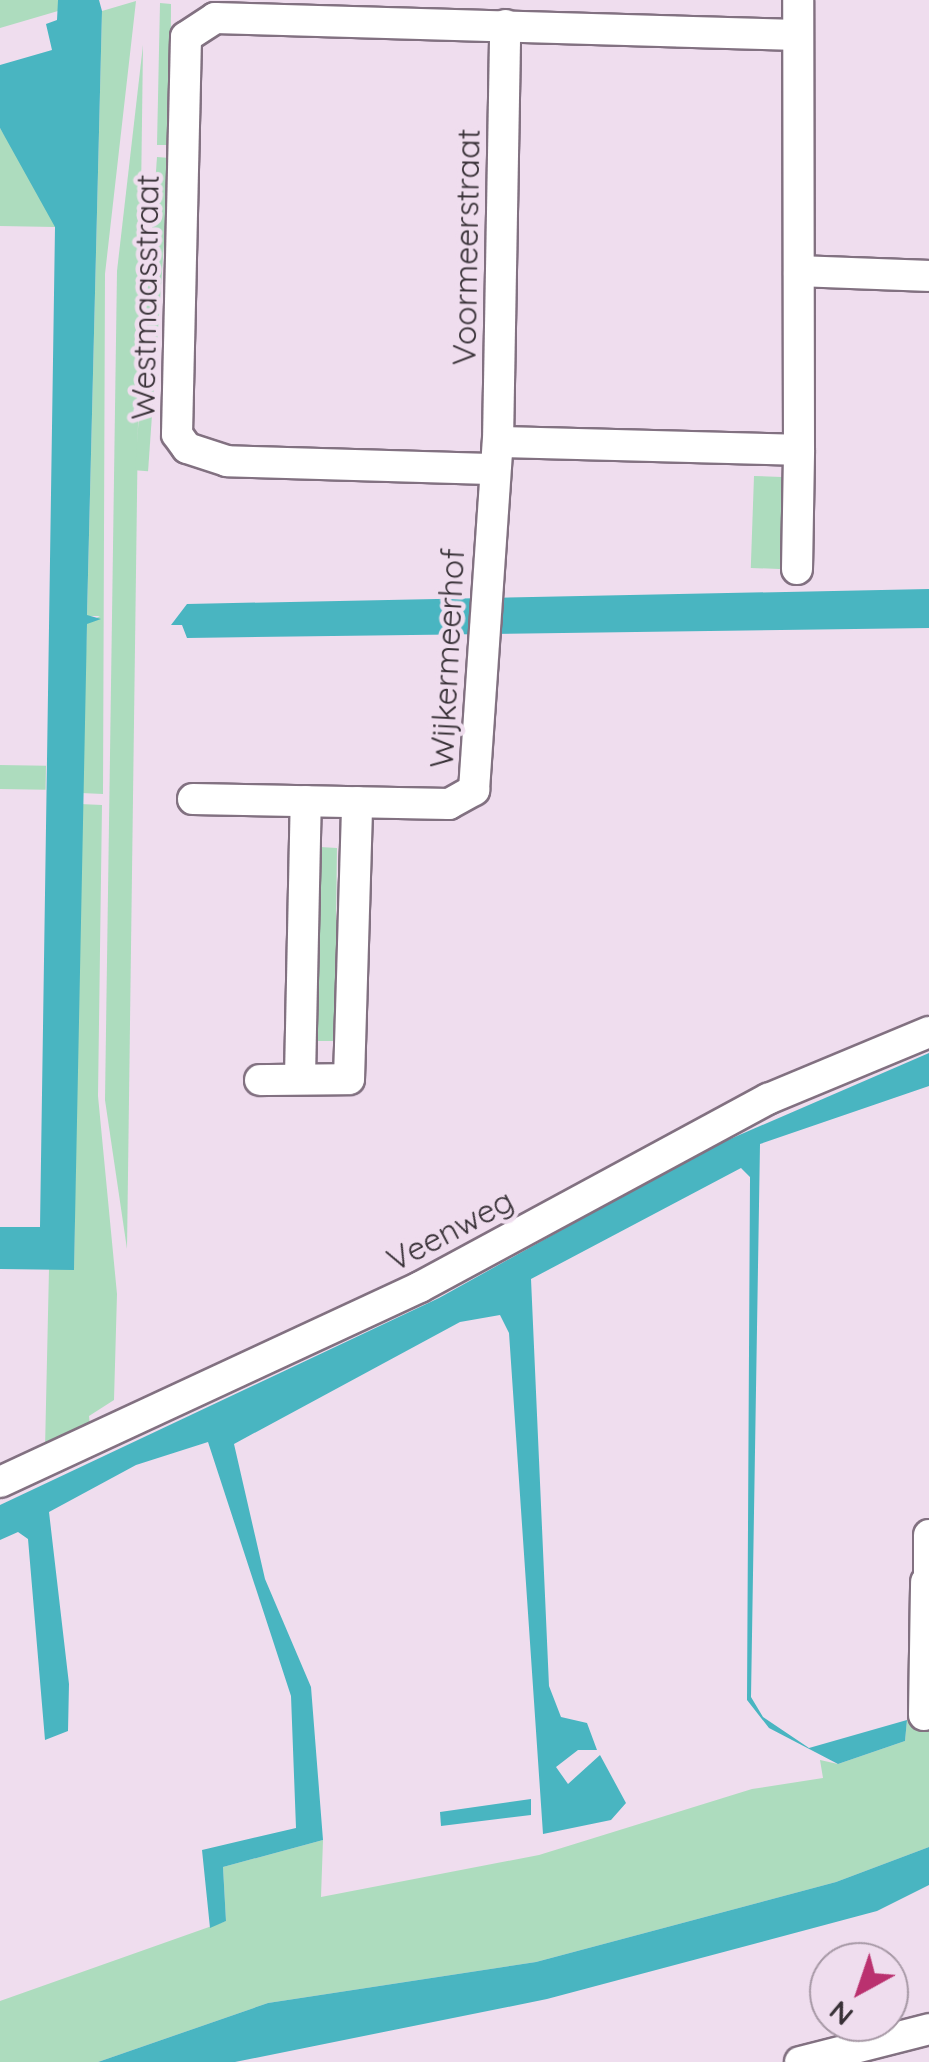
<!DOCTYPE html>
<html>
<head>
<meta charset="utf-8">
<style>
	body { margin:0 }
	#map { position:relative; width:929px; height:2062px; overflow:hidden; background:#efddee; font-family:Quicksand,sans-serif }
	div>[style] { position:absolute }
	.green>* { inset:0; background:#addcbe; transform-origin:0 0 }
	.water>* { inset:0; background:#49b5c1 }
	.roads { filter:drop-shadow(2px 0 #827181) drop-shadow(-2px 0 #827181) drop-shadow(0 2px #827181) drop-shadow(0 -2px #827181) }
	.minor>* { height:30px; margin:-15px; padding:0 15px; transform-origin:15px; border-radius:15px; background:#fff }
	span { translate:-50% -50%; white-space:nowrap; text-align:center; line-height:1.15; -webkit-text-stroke:9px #efddee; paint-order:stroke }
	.street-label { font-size:32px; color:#383137 }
	.north { position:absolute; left:809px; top:1942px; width:100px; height:100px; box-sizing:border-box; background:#efddee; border:2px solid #a698a5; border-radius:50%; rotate:220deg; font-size:28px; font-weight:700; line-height:40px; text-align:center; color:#383137 }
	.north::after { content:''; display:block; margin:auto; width:35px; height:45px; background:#ba316f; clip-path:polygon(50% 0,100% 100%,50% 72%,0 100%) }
</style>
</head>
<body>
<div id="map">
	<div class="green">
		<i style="clip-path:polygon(0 0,58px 0,58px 11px,0 28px)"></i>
		<i style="clip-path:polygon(136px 1px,105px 274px,103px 794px,81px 793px,87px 623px,100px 616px,87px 616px,102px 11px)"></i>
		<i style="clip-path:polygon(160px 3px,171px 4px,170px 145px,157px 145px)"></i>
		<i style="clip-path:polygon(143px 45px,127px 1249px,105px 1100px,117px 271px)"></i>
		<i style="clip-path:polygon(0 128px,54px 214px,55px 227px,0 226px)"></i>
		<i style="left:157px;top:157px;width:13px;height:314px;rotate:4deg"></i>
		<i style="left:754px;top:476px;width:34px;height:92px;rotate:2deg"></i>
		<i style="left:0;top:765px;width:46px;height:24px;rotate:1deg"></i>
		<i style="clip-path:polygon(80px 804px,102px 805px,98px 1096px,117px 1294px,114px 1400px,89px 1416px,90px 1426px,45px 1449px,49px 1269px,74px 1269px)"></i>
		<i style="clip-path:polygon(320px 847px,337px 848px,336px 920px,344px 921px,333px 1041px,317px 1041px,318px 992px,309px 991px)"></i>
		<i style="clip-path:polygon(929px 1715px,929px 1847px,836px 1882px,536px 1962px,268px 2003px,98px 2062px,0 2062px,0 2001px,226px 1921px,223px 1867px,323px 1840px,321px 1897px,539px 1855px,752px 1789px,823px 1778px,820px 1760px,838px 1764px,905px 1741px,907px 1720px)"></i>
	</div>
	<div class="water">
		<i style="clip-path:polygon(58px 0,99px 0,102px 11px,87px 615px,101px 619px,87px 624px,74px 1270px,0 1269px,0 1227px,40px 1227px,55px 227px,0 128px,0 65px,52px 50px,46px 24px,57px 20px)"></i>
		<i style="clip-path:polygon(929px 589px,929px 628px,187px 638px,182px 625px,171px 625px,187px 604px)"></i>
		<i style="clip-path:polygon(929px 1053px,929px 1086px,760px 1144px,751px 1697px,763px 1717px,809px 1748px,907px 1720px,905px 1741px,838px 1764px,769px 1728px,747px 1700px,750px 1177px,741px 1168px,531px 1279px,549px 1686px,561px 1717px,587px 1723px,597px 1750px,578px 1750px,556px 1767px,568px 1784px,600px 1755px,626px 1803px,611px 1820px,543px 1834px,509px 1333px,500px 1315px,460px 1322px,234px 1444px,265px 1579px,311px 1687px,323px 1840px,223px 1867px,226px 1921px,210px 1928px,202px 1850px,296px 1828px,291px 1696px,208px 1442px,136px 1465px,49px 1512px,69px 1684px,68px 1731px,45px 1740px,28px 1539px,18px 1532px,0 1540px,0 1505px,439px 1298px,707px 1149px)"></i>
		<i style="clip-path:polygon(531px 1799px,531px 1815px,441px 1826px,440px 1812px)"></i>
		<i style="clip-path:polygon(929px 1847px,929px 1885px,877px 1911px,547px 1999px,235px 2062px,98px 2062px,268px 2003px,536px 1962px,836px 1882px)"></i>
	</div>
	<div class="roads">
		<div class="minor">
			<i style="left:799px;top:271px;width:130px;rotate:2.2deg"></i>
			<i style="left:498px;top:442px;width:301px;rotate:1.5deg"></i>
			<i style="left:799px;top:450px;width:450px;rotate:-90.1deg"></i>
			<i style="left:490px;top:469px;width:263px;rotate:-178.3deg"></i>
			<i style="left:227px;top:461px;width:42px;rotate:-162deg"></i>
			<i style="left:187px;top:448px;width:17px;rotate:-126deg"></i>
			<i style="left:177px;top:434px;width:397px;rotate:-88.7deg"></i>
			<i style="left:186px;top:37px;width:35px;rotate:-33deg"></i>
			<i style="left:215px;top:18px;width:583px;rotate:1.67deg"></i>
			<i style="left:797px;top:569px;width:119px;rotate:-89deg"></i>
			<i style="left:193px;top:799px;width:256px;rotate:1.1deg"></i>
			<i style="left:449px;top:804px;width:29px;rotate:-29deg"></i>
			<i style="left:474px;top:790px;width:349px;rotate:-86.1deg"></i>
			<i style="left:498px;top:442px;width:417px;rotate:-89deg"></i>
			<i style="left:300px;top:1077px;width:276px;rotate:-88.8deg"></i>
			<i style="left:260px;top:1080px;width:89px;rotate:-0.6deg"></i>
			<i style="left:349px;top:1079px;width:277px;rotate:-88.3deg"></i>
			<i style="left:0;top:1482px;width:463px;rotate:-24.9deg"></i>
			<i style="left:420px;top:1287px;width:396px;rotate:-28.4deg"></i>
			<i style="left:768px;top:1099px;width:174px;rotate:-22.6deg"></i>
			<i style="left:929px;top:1535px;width:47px;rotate:90deg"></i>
			<i style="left:924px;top:1715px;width:133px;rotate:-89.1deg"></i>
			<i style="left:800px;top:2062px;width:133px;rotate:-14.3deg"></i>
		</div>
	</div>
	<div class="street-label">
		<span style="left:466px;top:247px;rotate:-89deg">Voormeerstraat</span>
		<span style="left:145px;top:297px;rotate:-89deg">Westmaasstraat</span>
		<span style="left:447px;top:658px;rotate:-87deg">Wijkermeerhof</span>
		<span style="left:450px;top:1230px;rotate:-28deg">Veenweg</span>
	</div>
	<div class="north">N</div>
</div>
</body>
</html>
